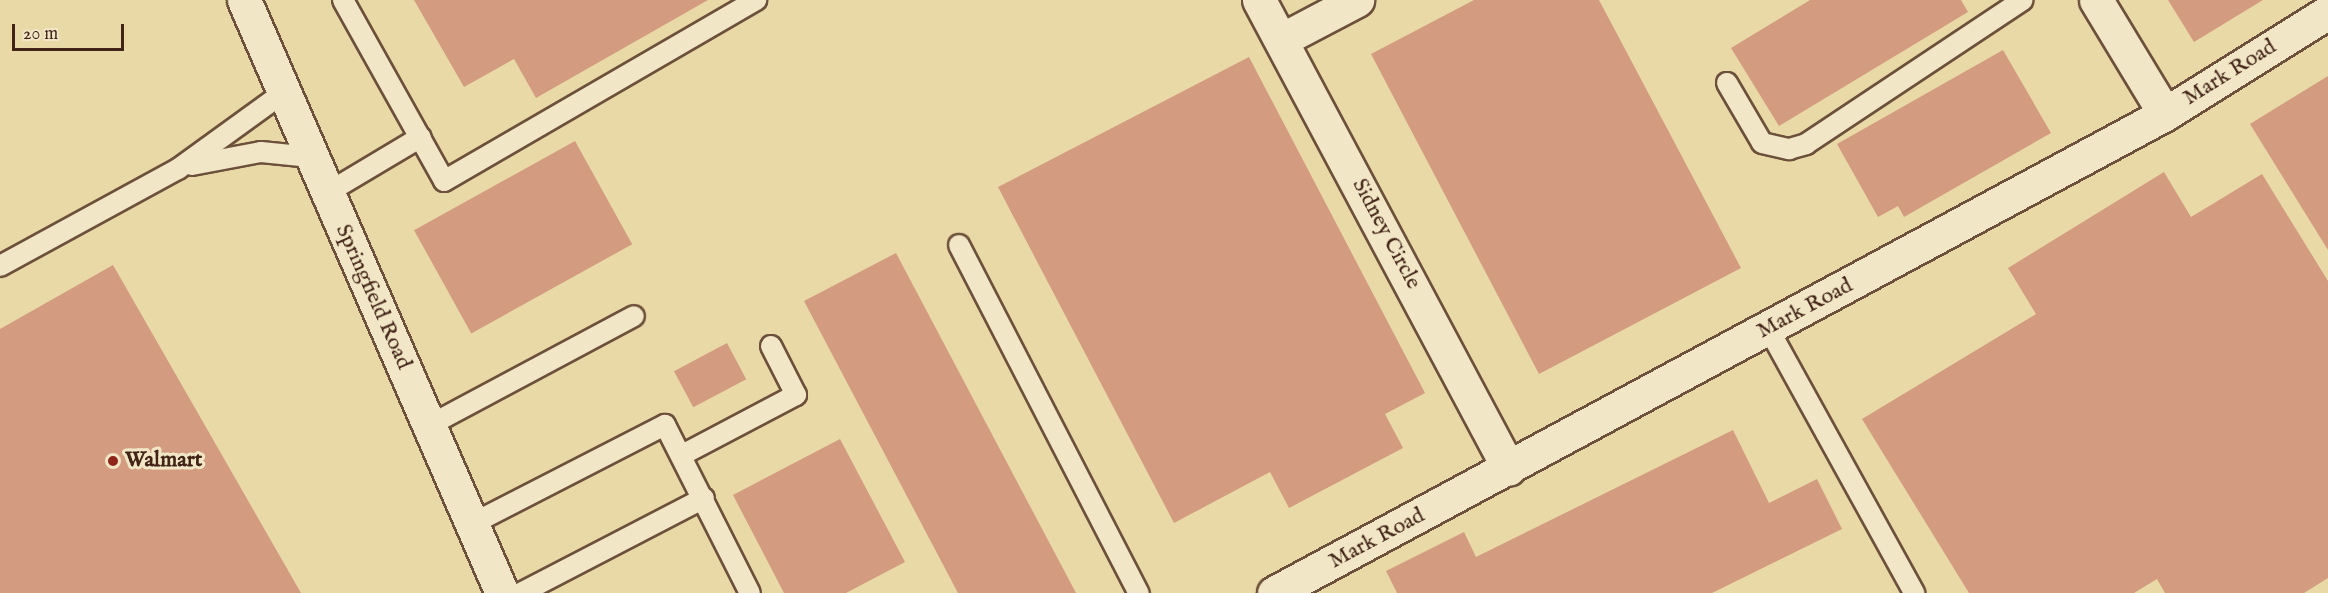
<!DOCTYPE html>
<html>
<head>
<meta charset="utf-8">
<style>
	body { margin:0 }
	#map { position:relative; width:2328px; height:593px; overflow:hidden; background:#e9d9a6; font-family:"IM FELL English",serif }
	div>[style] { position:absolute }
	.building>* { inset:0; background:#d39b7f; transform-origin:0 0 }
	.roads { filter:drop-shadow(2px 0 #6c503b) drop-shadow(-2px 0 #6c503b) drop-shadow(0 2px #6c503b) drop-shadow(0 -2px #6c503b) }
	.service>* { height:20px; margin:-10px; padding:0 10px; transform-origin:10px; border-radius:10px; background:#f1e6c5 }
	.minor>* { height:33px; margin:-16.5px; padding:0 16.5px; transform-origin:16.5px; border-radius:16.5px; background:#f1e6c5 }
	.dots>* { width:16px; height:16px; translate:-50% -50%; box-sizing:border-box; border:3px solid #f1e6c5; border-radius:50% }
	span { translate:-50% -50%; white-space:nowrap; text-align:center; line-height:1.15; -webkit-text-stroke:6px #f1e6c5; paint-order:stroke }
	.street-label { font-size:22px; color:#422317 }
	.poi-label { font-size:22px; color:#422317; font-weight:700 }
	.left { translate:0 -50%; text-align:left }
	.scale { position:absolute; left:12px; top:24px; width:112px; height:27px; box-sizing:border-box; border:3px solid #422317; border-top:0; padding-left:8px; font-size:18px; line-height:21px; white-space:nowrap; color:#422317; -webkit-text-stroke:4px #f1e6c5; paint-order:stroke }
</style>
</head>
<body>
<div id="map">
	<div class="building">
		<i style="clip-path:polygon(414px 0,708px 0,536px 98px,514px 59px,464px 87px)"></i>
		<i style="clip-path:polygon(1474px 0,1599px 0,1741px 268px,1539px 374px,1371px 54px)"></i>
		<i style="clip-path:polygon(1810px 0,1961px 0,1968px 12px,1779px 126px,1731px 48px)"></i>
		<i style="clip-path:polygon(2168px 0,2263px 0,2194px 42px)"></i>
		<i style="clip-path:polygon(2003px 50px,2051px 133px,1904px 217px,1898px 206px,1878px 217px,1837px 144px)"></i>
		<i style="clip-path:polygon(1249px 57px,1425px 393px,1385px 414px,1403px 448px,1289px 508px,1270px 472px,1174px 523px,998px 187px)"></i>
		<i style="clip-path:polygon(2328px 76px,2328px 250px,2250px 124px)"></i>
		<i style="left:575px;top:141px;width:118px;height:184px;rotate:61deg"></i>
		<i style="clip-path:polygon(2164px 172px,2191px 217px,2262px 174px,2328px 281px,2328px 578px,2304px 593px,2165px 593px,2157px 579px,2134px 593px,1969px 593px,1862px 419px,2036px 314px,2008px 268px)"></i>
		<i style="clip-path:polygon(896px 253px,1076px 593px,958px 593px,804px 301px)"></i>
		<i style="clip-path:polygon(113px 265px,301px 593px,0 593px,0 329px)"></i>
		<i style="left:727px;top:343px;width:41px;height:60px;rotate:62deg"></i>
		<i style="clip-path:polygon(1733px 430px,1769px 503px,1817px 479px,1842px 529px,1712px 593px,1397px 593px,1386px 571px,1464px 532px,1476px 557px)"></i>
		<i style="clip-path:polygon(840px 439px,905px 562px,846px 593px,784px 593px,733px 495px)"></i>
	</div>
	<div class="roads">
		<div class="service">
			<i style="left:343px;top:0;width:207px;rotate:60.8deg"></i>
			<i style="left:444px;top:181px;width:361px;rotate:-30.1deg"></i>
			<i style="left:1727px;top:83px;width:69px;rotate:59.7deg"></i>
			<i style="left:1762px;top:143px;width:28px;rotate:13deg"></i>
			<i style="left:1789px;top:149px;width:18px;rotate:-16deg"></i>
			<i style="left:1806px;top:144px;width:260px;rotate:-33.6deg"></i>
			<i style="left:192px;top:165px;width:70px;rotate:-10.7deg"></i>
			<i style="left:261px;top:152px;width:50px;rotate:5.7deg"></i>
			<i style="left:327px;top:193px;width:109px;rotate:-30.8deg"></i>
			<i style="left:959px;top:245px;width:392px;rotate:62.7deg"></i>
			<i style="left:0;top:266px;width:203px;rotate:-28.6deg"></i>
			<i style="left:178px;top:169px;width:130px;rotate:-35.9deg"></i>
			<i style="left:1768px;top:328px;width:303px;rotate:61.1deg"></i>
			<i style="left:430px;top:425px;width:231px;rotate:-28.1deg"></i>
			<i style="left:682px;top:455px;width:129px;rotate:-27.8deg"></i>
			<i style="left:796px;top:395px;width:55px;rotate:-117deg"></i>
			<i style="left:472px;top:524px;width:217px;rotate:-27.2deg"></i>
			<i style="left:665px;top:425px;width:188px;rotate:63.2deg"></i>
			<i style="left:521px;top:593px;width:206px;rotate:-27.4deg"></i>
		</div>
		<div class="minor">
			<i style="left:244px;top:0;width:647px;rotate:66.49deg"></i>
			<i style="left:1259px;top:0;width:531px;rotate:61.94deg"></i>
			<i style="left:2096px;top:0;width:133px;rotate:58.8deg"></i>
			<i style="left:1283px;top:39px;width:84px;rotate:-27.8deg"></i>
			<i style="left:1274px;top:593px;width:1012px;rotate:-28.26deg"></i>
			<i style="left:2165px;top:114px;width:192px;rotate:-32deg"></i>
		</div>
	</div>
	<div class="dots">
		<i style="left:113px;top:461px;background:#8f2418"></i>
	</div>
	<div class="street-label">
		<span style="left:2230px;top:73px;rotate:-32deg">Mark Road</span>
		<span style="left:1386px;top:234px;rotate:62deg">Sidney Circle</span>
		<span style="left:373px;top:297px;rotate:66deg">Springfield Road</span>
		<span style="left:1805px;top:309px;rotate:-28deg">Mark Road</span>
		<span style="left:1377px;top:539px;rotate:-28deg">Mark Road</span>
	</div>
	<div class="poi-label">
		<span class="left" style="left:125px;top:461px">Walmart</span>
	</div>
	<div class="scale">20 m</div>
</div>
</body>
</html>
